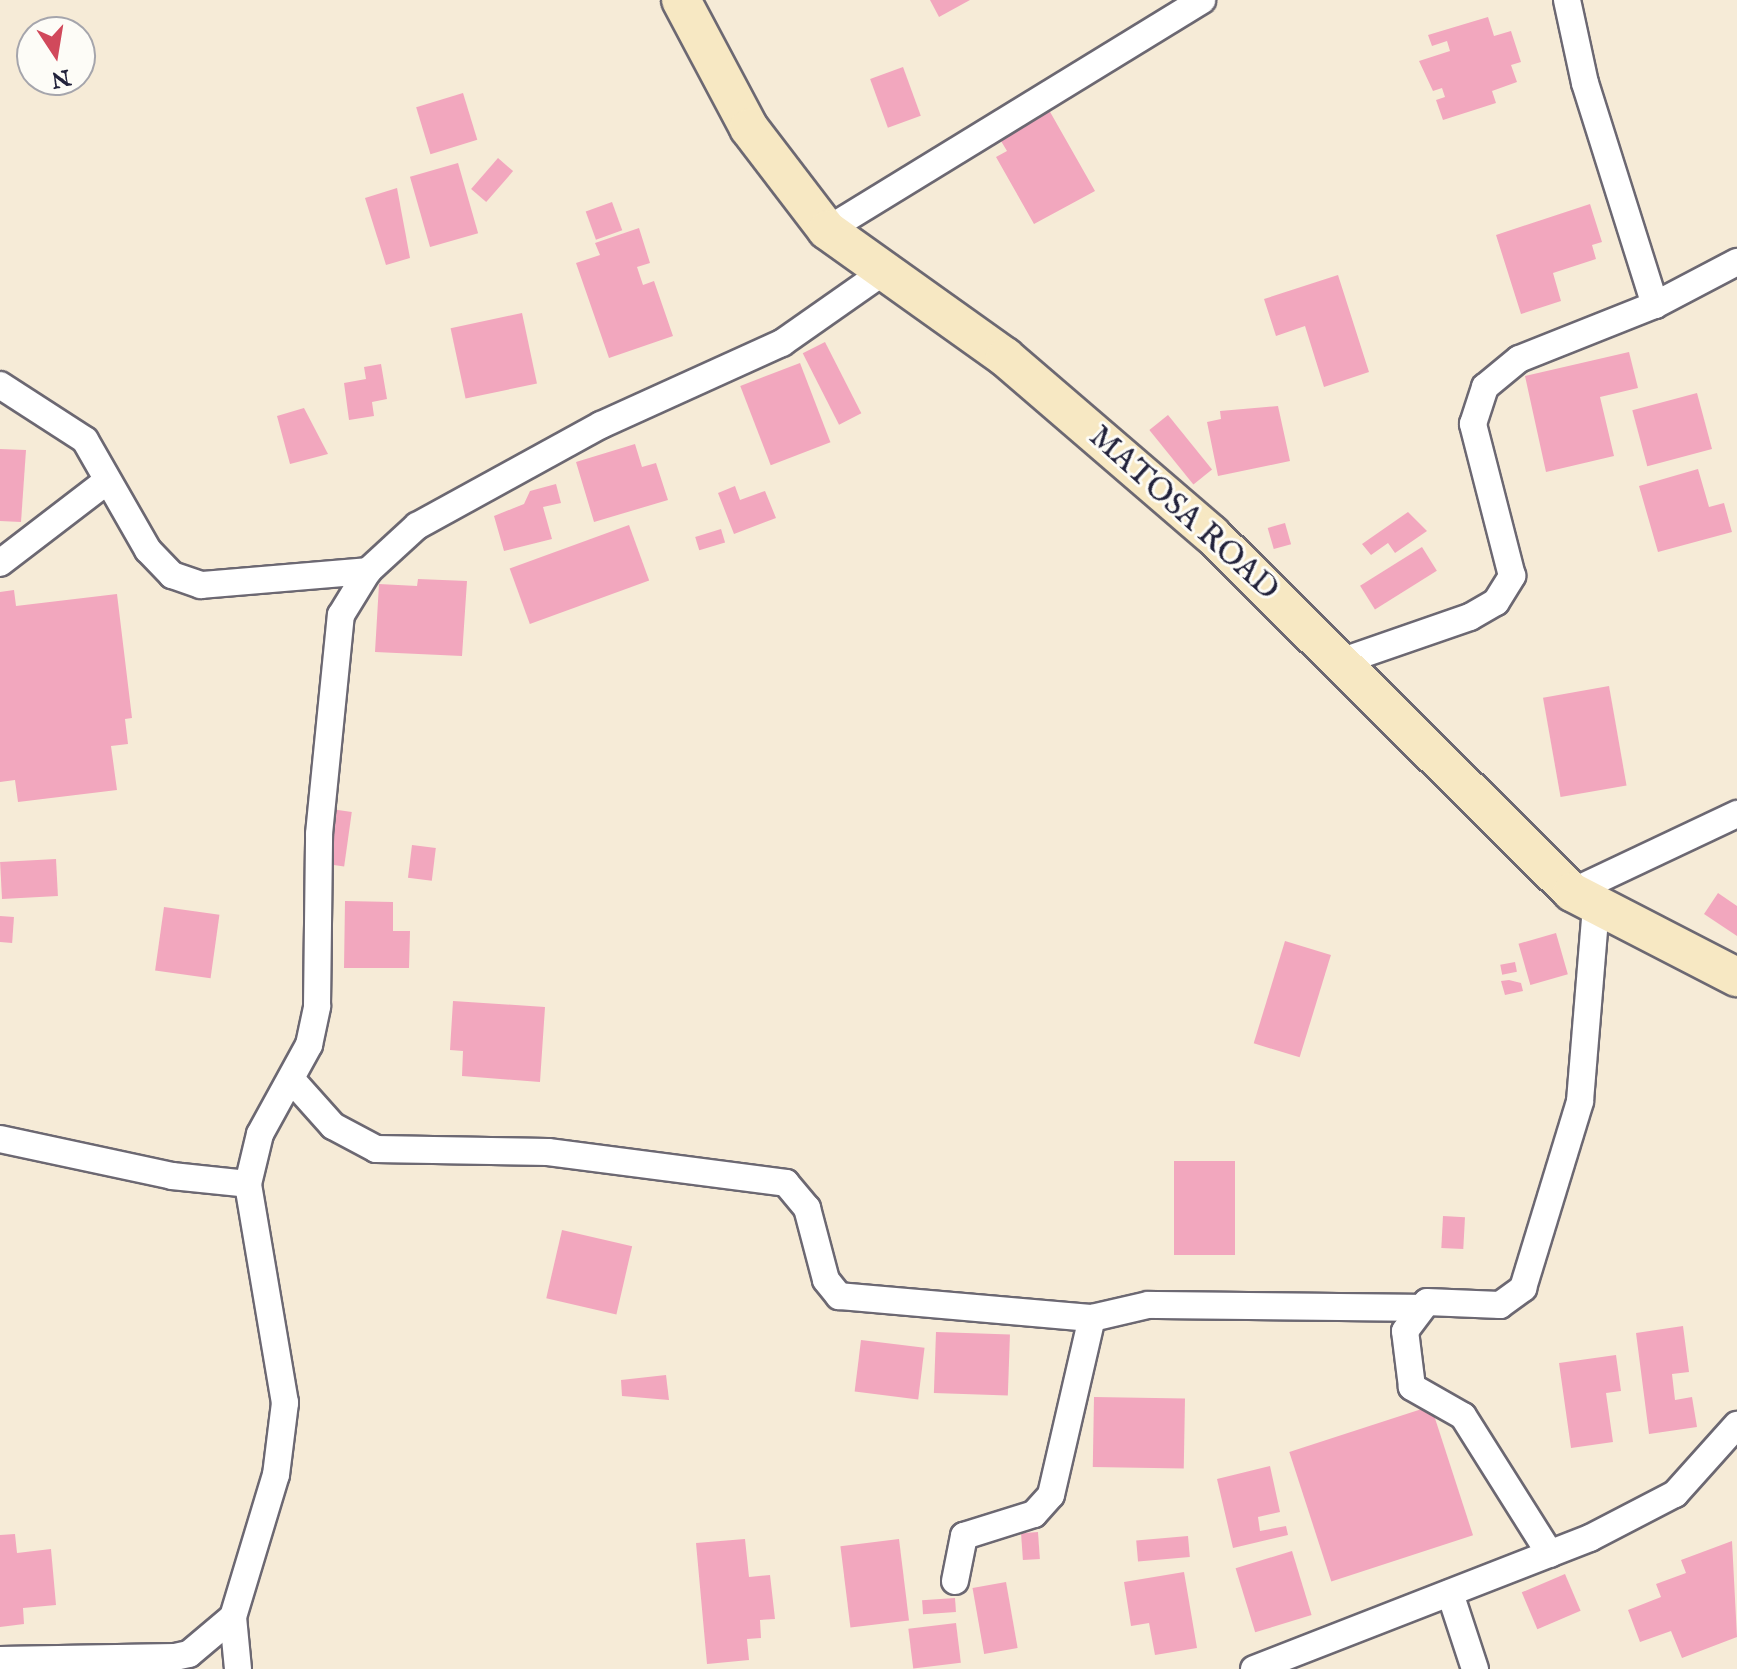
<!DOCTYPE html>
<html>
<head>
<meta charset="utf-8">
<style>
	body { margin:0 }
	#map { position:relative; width:1737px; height:1669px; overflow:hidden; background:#f6ebd7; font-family:"IM FELL English",serif }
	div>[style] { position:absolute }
	.building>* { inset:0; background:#f2a7be; transform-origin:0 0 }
	.roads { filter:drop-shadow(2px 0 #6c6872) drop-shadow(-2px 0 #6c6872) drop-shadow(0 2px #6c6872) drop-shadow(0 -2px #6c6872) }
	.street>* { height:26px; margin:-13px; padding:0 13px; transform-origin:13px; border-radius:13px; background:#fff }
	.secondary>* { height:38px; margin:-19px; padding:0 19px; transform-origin:19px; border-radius:19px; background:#f7e8c3 }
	span { translate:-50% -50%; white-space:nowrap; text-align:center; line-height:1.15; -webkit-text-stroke:6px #fdfcf7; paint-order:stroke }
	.street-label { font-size:32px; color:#22223b }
	.north { position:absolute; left:16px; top:16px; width:80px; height:80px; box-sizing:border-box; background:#fdfcf7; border:2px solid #a5a5ac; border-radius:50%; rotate:168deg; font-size:22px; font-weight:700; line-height:32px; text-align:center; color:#22223b }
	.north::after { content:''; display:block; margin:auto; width:28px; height:36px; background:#d1495b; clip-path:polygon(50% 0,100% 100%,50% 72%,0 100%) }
</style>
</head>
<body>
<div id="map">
	<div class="building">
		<i style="clip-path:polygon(930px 0,970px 0,939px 17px)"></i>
		<i style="clip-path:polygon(1488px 17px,1494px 36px,1511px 31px,1521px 62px,1511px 65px,1517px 82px,1492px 91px,1496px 103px,1443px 120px,1436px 100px,1445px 97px,1442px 88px,1433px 91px,1419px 61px,1450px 51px,1447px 41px,1432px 46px,1428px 35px)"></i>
		<i style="left:903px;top:67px;width:52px;height:35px;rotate:70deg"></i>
		<i style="left:463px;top:93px;width:49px;height:49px;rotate:73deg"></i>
		<i style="clip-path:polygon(1045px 103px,1095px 191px,1034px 224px,996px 157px,1007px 151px,995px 131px)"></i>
		<i style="left:498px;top:158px;width:20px;height:41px;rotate:41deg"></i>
		<i style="left:458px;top:163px;width:73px;height:50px;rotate:74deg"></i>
		<i style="clip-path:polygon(397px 188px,410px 258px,386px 265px,365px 198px)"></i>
		<i style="left:612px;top:202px;width:30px;height:28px;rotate:70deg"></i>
		<i style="clip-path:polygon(1590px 204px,1602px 242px,1592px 245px,1596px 259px,1553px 273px,1561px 301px,1521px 314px,1496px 235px)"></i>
		<i style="clip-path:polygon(639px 228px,650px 263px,637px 267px,643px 285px,654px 281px,673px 336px,609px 358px,576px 263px,600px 255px,595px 243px)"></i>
		<i style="clip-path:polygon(1338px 275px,1369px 372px,1324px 387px,1305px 326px,1276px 336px,1264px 299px)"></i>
		<i style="left:522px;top:313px;width:72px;height:73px;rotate:78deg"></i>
		<i style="left:825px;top:342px;width:80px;height:25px;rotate:63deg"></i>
		<i style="clip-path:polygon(1629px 352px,1638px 388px,1600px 397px,1614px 456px,1546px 472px,1525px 376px)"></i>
		<i style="left:800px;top:363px;width:85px;height:64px;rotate:69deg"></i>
		<i style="clip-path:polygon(381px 364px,387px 399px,372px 402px,374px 416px,349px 420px,344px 383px,366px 379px,364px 367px)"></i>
		<i style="left:1697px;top:393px;width:58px;height:67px;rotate:75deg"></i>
		<i style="clip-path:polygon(1278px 406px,1290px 461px,1218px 476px,1207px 422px,1221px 419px,1220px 411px)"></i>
		<i style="clip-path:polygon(304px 408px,328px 454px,290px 464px,277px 416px)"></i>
		<i style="left:1168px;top:415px;width:70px;height:24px;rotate:51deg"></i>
		<i style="clip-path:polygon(635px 444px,642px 467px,656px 463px,668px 500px,594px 522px,576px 462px)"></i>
		<i style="clip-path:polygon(0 449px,26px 450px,21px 522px,0 521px)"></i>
		<i style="clip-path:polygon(1698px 469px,1709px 507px,1724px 503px,1732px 532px,1658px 552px,1639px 486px)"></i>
		<i style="clip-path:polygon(556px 484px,561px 503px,543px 507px,552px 539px,504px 551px,494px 516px,524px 504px,530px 491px)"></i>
		<i style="clip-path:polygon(735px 486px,740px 500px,765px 491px,776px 518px,734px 534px,718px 493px)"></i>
		<i style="clip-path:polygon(1408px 512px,1427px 531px,1395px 553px,1388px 543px,1371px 555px,1362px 544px)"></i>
		<i style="left:1285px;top:523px;width:22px;height:18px;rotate:74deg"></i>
		<i style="left:629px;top:525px;width:59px;height:127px;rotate:70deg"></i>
		<i style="left:721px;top:529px;width:14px;height:27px;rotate:73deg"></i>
		<i style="left:1422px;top:547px;width:28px;height:73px;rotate:58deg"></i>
		<i style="clip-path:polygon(418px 579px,467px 581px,462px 656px,375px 652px,379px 584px,417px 586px)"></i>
		<i style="clip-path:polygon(14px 590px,16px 606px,117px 594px,132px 718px,125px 719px,128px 744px,111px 746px,117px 790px,18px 802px,15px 780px,0 782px,0 592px)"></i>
		<i style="left:1609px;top:686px;width:101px;height:67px;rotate:80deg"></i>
		<i style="left:331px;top:809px;width:21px;height:55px;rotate:8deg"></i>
		<i style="left:412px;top:845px;width:24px;height:33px;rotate:7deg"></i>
		<i style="left:56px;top:859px;width:37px;height:56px;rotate:87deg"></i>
		<i style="clip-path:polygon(1718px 893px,1737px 906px,1737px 936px,1704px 914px)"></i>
		<i style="clip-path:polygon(345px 901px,393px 902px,393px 931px,410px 931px,409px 968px,344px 968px)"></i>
		<i style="left:164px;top:907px;width:56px;height:64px;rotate:8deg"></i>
		<i style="left:0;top:916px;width:14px;height:26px;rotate:4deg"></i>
		<i style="left:1556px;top:933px;width:43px;height:39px;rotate:74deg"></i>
		<i style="left:1285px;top:941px;width:48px;height:107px;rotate:17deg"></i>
		<i style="left:1515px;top:962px;width:10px;height:15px;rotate:79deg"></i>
		<i style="clip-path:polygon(1509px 980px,1521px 983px,1523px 991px,1505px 995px,1501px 981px)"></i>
		<i style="clip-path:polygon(453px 1001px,545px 1007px,540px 1082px,462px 1076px,463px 1051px,450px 1050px)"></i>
		<i style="left:1174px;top:1161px;width:61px;height:94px"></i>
		<i style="left:1443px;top:1216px;width:22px;height:32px;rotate:3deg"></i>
		<i style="left:562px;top:1230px;width:72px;height:70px;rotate:13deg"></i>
		<i style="clip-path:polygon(1683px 1326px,1689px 1372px,1672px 1374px,1675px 1400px,1692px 1397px,1697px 1427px,1649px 1434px,1636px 1333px)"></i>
		<i style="left:936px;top:1332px;width:74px;height:61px;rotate:2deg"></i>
		<i style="left:861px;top:1340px;width:64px;height:52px;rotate:7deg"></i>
		<i style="clip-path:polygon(1616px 1355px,1621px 1391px,1606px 1393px,1613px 1442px,1571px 1448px,1559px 1363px)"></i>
		<i style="clip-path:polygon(666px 1375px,669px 1400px,622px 1396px,621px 1380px)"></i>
		<i style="left:1094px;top:1397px;width:91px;height:70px;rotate:1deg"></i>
		<i style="left:1431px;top:1406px;width:136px;height:149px;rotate:72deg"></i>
		<i style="clip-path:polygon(1270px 1466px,1280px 1512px,1258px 1517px,1260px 1531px,1286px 1526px,1288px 1535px,1233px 1548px,1217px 1479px)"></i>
		<i style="left:1038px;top:1532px;width:27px;height:17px;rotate:86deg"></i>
		<i style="clip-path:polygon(15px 1534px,17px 1553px,51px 1549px,56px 1605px,23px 1608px,24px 1624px,0 1627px,0 1535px)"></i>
		<i style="left:1188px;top:1536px;width:21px;height:52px;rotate:85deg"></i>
		<i style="clip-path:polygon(745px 1539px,749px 1577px,770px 1575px,775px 1619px,760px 1620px,761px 1638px,747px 1639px,749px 1660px,707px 1664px,696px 1543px)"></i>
		<i style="left:899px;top:1539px;width:82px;height:59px;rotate:83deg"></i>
		<i style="clip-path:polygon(1732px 1541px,1737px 1637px,1682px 1658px,1671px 1631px,1640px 1642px,1628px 1610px,1661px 1597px,1656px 1584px,1686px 1573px,1681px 1560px)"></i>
		<i style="left:1292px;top:1551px;width:67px;height:59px;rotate:73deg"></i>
		<i style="clip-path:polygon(1184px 1572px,1197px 1648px,1155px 1655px,1149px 1623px,1131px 1626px,1124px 1582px)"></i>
		<i style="left:1565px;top:1574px;width:40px;height:47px;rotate:67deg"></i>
		<i style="left:1006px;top:1582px;width:67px;height:34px;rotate:80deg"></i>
		<i style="left:955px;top:1598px;width:14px;height:33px;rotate:86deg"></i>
		<i style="left:956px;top:1623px;width:40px;height:48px;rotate:83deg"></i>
	</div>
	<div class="roads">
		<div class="street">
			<i style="left:1567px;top:0;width:85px;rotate:77.8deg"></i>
			<i style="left:1585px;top:83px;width:233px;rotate:72.5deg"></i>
			<i style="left:827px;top:230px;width:440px;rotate:-31.5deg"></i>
			<i style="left:0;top:385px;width:101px;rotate:32.9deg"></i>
			<i style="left:85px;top:440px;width:127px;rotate:60.2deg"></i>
			<i style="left:148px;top:550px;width:35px;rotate:46deg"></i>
			<i style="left:172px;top:575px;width:31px;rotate:19deg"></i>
			<i style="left:201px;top:585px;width:168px;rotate:-4.8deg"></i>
			<i style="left:0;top:563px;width:135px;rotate:-37.5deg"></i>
			<i style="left:1337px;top:663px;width:141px;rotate:-19.1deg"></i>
			<i style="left:1470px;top:617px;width:30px;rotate:-30deg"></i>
			<i style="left:1496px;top:602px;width:31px;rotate:-58deg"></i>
			<i style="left:1512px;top:576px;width:157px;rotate:-104.4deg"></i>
			<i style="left:1473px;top:424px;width:39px;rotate:-72deg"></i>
			<i style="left:1485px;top:387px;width:44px;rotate:-39.5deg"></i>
			<i style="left:1519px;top:359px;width:146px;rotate:-21.7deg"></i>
			<i style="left:1655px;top:305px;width:93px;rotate:-27.7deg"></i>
			<i style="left:1572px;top:892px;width:183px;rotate:-25.3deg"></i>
			<i style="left:291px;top:1079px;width:63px;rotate:48.2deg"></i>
			<i style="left:333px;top:1126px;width:49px;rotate:28.1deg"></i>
			<i style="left:376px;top:1149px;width:172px;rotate:1deg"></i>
			<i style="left:548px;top:1152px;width:240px;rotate:7.4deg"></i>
			<i style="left:786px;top:1183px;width:33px;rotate:50deg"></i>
			<i style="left:807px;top:1208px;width:74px;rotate:75.2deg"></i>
			<i style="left:826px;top:1280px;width:21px;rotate:51deg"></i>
			<i style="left:839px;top:1296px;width:254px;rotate:5deg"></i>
			<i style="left:0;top:1139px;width:176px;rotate:12.1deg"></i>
			<i style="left:172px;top:1176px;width:76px;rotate:6deg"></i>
			<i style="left:1550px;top:1554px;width:163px;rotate:-122.2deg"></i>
			<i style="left:1463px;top:1416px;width:59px;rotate:-150.4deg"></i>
			<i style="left:1412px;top:1387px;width:56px;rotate:-97.1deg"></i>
			<i style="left:1405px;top:1331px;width:36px;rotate:-53deg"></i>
			<i style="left:1427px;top:1302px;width:73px;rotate:2.4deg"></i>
			<i style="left:1500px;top:1305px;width:29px;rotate:-36deg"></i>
			<i style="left:1523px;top:1288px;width:195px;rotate:-73deg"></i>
			<i style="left:1580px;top:1101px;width:194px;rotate:-85.3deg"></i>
			<i style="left:955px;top:1581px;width:46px;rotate:-78.7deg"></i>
			<i style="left:964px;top:1536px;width:73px;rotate:-17.4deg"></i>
			<i style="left:1034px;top:1514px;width:25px;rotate:-48deg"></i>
			<i style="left:1051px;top:1495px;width:182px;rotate:-77deg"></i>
			<i style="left:1092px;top:1318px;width:57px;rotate:-13.1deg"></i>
			<i style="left:1148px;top:1305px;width:269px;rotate:0.6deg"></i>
			<i style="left:1450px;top:1593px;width:80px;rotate:71.8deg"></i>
			<i style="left:0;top:1660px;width:175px;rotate:-1deg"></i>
			<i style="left:175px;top:1657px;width:14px;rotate:-12deg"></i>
			<i style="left:189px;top:1654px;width:57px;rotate:-40.1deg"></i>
			<i style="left:238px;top:1669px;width:52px;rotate:-95.5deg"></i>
			<i style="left:233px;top:1617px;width:148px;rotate:-73.2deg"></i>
			<i style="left:276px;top:1475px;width:73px;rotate:-82.9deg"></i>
			<i style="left:285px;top:1403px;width:222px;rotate:-99.6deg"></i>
			<i style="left:248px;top:1184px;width:51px;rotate:-76.5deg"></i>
			<i style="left:260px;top:1134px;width:102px;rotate:-61.2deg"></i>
			<i style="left:309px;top:1045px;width:40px;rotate:-78deg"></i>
			<i style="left:317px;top:1006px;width:172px;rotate:-89.3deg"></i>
			<i style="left:319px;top:834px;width:220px;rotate:-84.3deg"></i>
			<i style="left:341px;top:615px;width:52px;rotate:-58.5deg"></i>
			<i style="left:368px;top:571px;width:67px;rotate:-42.6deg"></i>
			<i style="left:417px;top:526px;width:210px;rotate:-28.8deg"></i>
			<i style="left:601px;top:425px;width:199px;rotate:-24.4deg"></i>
			<i style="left:782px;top:343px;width:123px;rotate:-35.1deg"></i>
			<i style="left:1254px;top:1669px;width:361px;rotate:-21.3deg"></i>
			<i style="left:1590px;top:1538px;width:96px;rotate:-27.4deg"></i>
			<i style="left:1675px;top:1494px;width:93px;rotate:-48.1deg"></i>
		</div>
		<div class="secondary">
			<i style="left:681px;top:0;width:145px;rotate:62deg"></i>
			<i style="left:749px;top:128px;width:128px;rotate:52.6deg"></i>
			<i style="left:827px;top:230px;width:219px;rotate:35.5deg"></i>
			<i style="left:1005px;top:357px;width:272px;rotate:40.7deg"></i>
			<i style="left:1211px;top:534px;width:508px;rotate:44.76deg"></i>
			<i style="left:1572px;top:892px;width:186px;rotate:27.3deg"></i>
		</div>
	</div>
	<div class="street-label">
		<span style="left:1183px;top:514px;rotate:42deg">MATOSA ROAD</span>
	</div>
	<div class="north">N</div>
</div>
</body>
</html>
